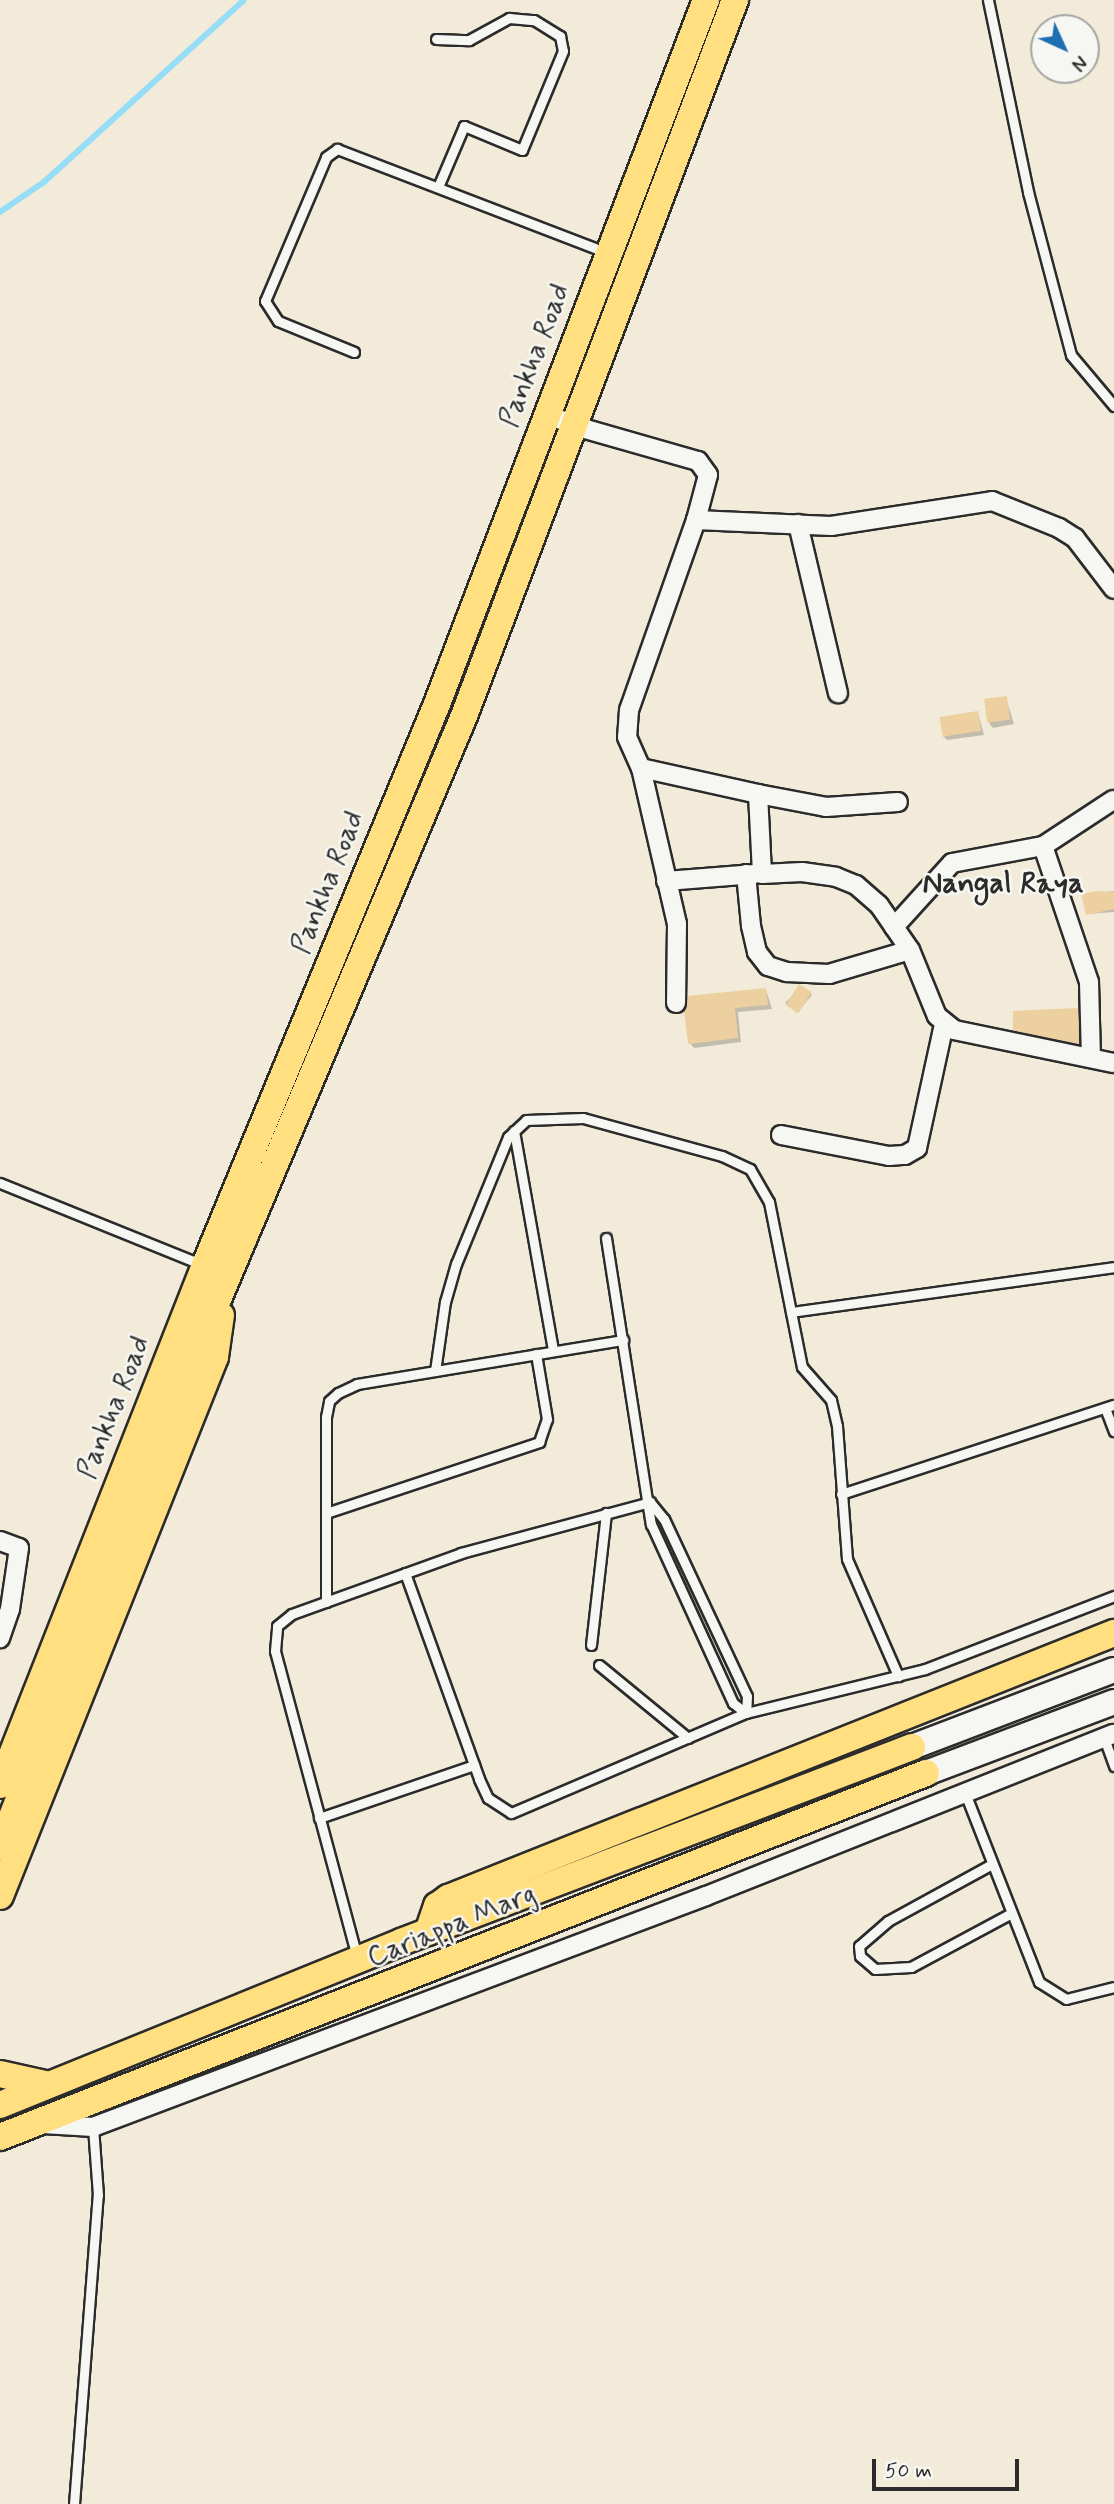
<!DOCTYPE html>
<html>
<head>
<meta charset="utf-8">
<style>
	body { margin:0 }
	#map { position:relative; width:1114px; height:2504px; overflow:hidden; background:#f3ebd9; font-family:Mynerve,sans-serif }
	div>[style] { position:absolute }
	.shadow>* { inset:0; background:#0003 }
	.stream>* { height:6px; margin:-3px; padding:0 3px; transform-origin:3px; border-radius:3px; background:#96ddf8 }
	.building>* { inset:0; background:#edd0a0; transform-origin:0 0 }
	.roads { filter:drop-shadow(2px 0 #2b2b2b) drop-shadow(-2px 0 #2b2b2b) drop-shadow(0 2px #2b2b2b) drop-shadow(0 -2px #2b2b2b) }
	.lane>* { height:9px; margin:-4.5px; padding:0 4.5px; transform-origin:4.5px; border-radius:4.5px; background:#f6f6f2 }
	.street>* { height:18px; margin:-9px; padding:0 9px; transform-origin:9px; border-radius:9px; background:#f6f6f2 }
	.secondary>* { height:24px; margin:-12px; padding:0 12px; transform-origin:12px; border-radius:12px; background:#f6f6f2 }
	.primary>* { height:26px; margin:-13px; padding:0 13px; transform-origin:13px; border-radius:13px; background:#ffdf80 }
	span { translate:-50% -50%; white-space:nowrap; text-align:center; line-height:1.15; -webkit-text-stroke:5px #f6f6f2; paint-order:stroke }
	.street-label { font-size:28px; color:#2b2b2b }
	.neighbourhood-label { font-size:30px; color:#2b2b2b; font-weight:700 }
	.north { position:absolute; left:1030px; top:14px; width:70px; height:70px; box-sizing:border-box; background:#f6f6f2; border:2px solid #a5a5a2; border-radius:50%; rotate:135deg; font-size:19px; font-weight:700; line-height:28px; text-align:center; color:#2b2b2b }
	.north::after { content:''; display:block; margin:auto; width:24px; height:32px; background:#1f6fb2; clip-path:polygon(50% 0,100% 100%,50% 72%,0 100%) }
	.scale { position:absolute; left:872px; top:2459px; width:147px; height:32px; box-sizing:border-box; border:4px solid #2b2b2b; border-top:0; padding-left:9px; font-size:21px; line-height:24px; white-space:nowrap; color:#2b2b2b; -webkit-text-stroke:5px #f6f6f2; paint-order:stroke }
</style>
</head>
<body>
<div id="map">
	<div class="shadow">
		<i style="clip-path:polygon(1006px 698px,1014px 724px,993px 728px,989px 723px)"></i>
		<i style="clip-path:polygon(978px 713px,984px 735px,947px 740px,943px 736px)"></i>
		<i style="clip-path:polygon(1114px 891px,1114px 912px,1087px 914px,1083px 895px)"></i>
		<i style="clip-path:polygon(802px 986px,812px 995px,797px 1013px,785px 1003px)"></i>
		<i style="clip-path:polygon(766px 990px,772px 1009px,738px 1012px,741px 1042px,694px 1048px,690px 1043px,686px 1011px)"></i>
		<i style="clip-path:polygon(1078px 1010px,1082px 1014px,1083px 1048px,1014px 1030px)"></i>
	</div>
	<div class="stream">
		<i style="left:0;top:212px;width:53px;rotate:-34.3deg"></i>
		<i style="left:44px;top:182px;width:270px;rotate:-42.3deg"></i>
	</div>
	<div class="building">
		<i style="left:1007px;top:696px;width:24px;height:23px;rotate:83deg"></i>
		<i style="left:978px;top:711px;width:20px;height:39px;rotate:81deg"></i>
		<i style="clip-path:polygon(1096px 891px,1114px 892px,1114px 909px,1086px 915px,1081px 894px)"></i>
		<i style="left:799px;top:984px;width:15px;height:25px;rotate:32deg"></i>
		<i style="clip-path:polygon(766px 988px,768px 1005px,735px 1008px,738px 1038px,688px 1044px,684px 1010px,687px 996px)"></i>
		<i style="clip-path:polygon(1078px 1008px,1079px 1044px,1013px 1030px,1013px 1011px)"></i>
	</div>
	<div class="roads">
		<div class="lane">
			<i style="left:988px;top:0;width:196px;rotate:78.2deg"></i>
			<i style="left:1028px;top:192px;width:169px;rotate:75.2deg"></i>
			<i style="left:1071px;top:355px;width:67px;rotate:49.9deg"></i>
			<i style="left:436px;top:39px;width:33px;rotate:2deg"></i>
			<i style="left:469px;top:40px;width:46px;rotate:-28.8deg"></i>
			<i style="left:509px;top:18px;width:25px;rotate:5deg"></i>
			<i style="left:534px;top:20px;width:31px;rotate:32deg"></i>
			<i style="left:560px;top:36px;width:15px;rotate:79deg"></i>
			<i style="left:563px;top:51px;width:107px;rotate:112.5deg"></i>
			<i style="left:522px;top:150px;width:63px;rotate:-157.5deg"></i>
			<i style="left:464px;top:126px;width:66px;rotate:113.1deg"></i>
			<i style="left:354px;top:352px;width:82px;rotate:-157.8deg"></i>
			<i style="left:278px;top:321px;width:24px;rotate:-123deg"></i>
			<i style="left:265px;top:301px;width:156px;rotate:-67deg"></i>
			<i style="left:326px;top:157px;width:14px;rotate:-36deg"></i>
			<i style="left:337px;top:149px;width:287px;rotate:21deg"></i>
			<i style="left:514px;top:1131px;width:223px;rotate:79.9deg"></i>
			<i style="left:0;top:1183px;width:219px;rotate:22deg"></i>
			<i style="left:606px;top:1238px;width:290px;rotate:81.1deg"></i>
			<i style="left:651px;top:1524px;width:197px;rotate:65.4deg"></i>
			<i style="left:733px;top:1703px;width:16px;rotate:38deg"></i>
			<i style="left:791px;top:1312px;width:326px;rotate:-7.9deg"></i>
			<i style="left:435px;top:1371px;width:70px;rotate:-81.8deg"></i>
			<i style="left:445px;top:1302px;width:40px;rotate:-74deg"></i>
			<i style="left:456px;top:1264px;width:137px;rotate:-67.7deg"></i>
			<i style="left:508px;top:1137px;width:25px;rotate:-43deg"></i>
			<i style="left:526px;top:1120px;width:57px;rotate:-2deg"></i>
			<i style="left:583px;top:1118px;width:144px;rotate:15.3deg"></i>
			<i style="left:722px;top:1156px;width:31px;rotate:25deg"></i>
			<i style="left:750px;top:1169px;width:38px;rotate:60deg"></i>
			<i style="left:769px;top:1202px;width:168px;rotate:78.7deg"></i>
			<i style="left:802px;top:1367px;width:44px;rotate:48.7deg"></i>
			<i style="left:831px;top:1400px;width:27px;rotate:77deg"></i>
			<i style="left:837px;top:1426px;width:133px;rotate:85.7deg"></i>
			<i style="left:847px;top:1559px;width:128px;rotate:66.4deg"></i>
			<i style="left:1105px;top:1408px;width:25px;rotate:69deg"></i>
			<i style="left:841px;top:1494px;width:287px;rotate:-18.1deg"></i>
			<i style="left:650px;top:1502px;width:22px;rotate:51deg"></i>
			<i style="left:664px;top:1519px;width:195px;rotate:64.9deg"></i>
			<i style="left:747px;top:1696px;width:17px;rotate:93deg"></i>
			<i style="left:326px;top:1513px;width:225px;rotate:-18.4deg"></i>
			<i style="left:539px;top:1442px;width:24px;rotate:-71deg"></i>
			<i style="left:547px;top:1419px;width:66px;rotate:-99.6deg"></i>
			<i style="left:405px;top:1573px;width:219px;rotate:70.2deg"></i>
			<i style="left:479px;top:1779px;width:21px;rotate:65deg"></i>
			<i style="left:488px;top:1798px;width:27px;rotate:33deg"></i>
			<i style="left:511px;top:1813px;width:255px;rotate:-23.1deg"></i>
			<i style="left:746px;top:1713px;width:184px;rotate:-13.8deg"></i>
			<i style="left:925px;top:1669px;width:203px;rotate:-21.1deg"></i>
			<i style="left:326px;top:1602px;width:185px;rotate:-90deg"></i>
			<i style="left:326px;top:1417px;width:16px;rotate:-79deg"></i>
			<i style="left:329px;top:1401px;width:12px;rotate:-42deg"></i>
			<i style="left:338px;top:1393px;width:21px;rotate:-25deg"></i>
			<i style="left:357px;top:1384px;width:270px;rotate:-9.4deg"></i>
			<i style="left:591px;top:1645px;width:133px;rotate:-83.5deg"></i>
			<i style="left:599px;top:1665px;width:115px;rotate:39.4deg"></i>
			<i style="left:1104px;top:1738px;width:30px;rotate:70deg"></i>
			<i style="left:965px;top:1793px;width:203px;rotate:68.6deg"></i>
			<i style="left:1039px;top:1982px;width:32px;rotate:32deg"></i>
			<i style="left:1066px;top:1999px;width:49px;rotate:-14deg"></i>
			<i style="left:319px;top:1818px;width:164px;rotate:-18.9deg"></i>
			<i style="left:992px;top:1864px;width:119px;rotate:151.3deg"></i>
			<i style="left:888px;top:1921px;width:38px;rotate:139deg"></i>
			<i style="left:859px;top:1946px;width:10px;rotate:84deg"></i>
			<i style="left:860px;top:1956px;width:20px;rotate:41deg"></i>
			<i style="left:875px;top:1969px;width:36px;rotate:-3deg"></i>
			<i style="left:911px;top:1967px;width:112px;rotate:-28.2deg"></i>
			<i style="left:357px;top:1957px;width:317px;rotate:-105deg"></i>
			<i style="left:275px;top:1651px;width:25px;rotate:-85deg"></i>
			<i style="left:277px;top:1626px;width:19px;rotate:-39deg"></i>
			<i style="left:292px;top:1614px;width:180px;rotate:-19.8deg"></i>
			<i style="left:461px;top:1553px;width:196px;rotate:-15.1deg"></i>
			<i style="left:74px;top:2504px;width:310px;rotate:-85.6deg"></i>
			<i style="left:98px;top:2195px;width:68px;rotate:-94.2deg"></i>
		</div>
		<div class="street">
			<i style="left:547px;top:414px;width:30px;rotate:23deg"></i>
			<i style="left:575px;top:426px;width:128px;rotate:15.9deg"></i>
			<i style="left:698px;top:461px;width:17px;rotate:54deg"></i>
			<i style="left:708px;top:475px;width:47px;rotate:104.9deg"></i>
			<i style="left:696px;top:520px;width:135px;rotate:2.5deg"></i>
			<i style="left:831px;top:526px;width:163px;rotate:-8.8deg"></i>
			<i style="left:992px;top:501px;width:72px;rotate:21.9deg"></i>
			<i style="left:1059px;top:528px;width:19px;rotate:32deg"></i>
			<i style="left:1075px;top:538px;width:64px;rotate:52.6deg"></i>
			<i style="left:696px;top:520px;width:201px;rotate:109.4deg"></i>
			<i style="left:629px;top:710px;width:27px;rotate:94deg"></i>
			<i style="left:627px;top:737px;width:34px;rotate:66deg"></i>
			<i style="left:641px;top:768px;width:120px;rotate:12.5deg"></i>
			<i style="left:758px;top:794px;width:80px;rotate:87.1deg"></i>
			<i style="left:762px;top:874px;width:40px;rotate:-2.9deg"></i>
			<i style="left:802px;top:872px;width:34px;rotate:8deg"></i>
			<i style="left:836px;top:877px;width:22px;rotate:22deg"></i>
			<i style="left:856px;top:885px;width:30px;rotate:41deg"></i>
			<i style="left:879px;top:905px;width:55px;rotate:55.4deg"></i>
			<i style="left:910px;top:950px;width:71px;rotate:67.8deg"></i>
			<i style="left:937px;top:1016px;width:22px;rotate:39deg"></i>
			<i style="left:954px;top:1030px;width:163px;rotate:11.7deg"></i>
			<i style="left:798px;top:524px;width:174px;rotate:76.7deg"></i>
			<i style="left:641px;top:768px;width:160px;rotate:77deg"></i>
			<i style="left:677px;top:924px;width:79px;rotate:90.7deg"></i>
			<i style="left:758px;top:794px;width:69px;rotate:10.8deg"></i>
			<i style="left:826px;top:807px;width:72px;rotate:-4deg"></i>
			<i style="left:1043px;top:846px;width:144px;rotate:71.3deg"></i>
			<i style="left:1089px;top:982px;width:75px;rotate:88.5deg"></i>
			<i style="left:746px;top:874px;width:52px;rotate:84.5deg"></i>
			<i style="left:751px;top:926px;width:27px;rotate:77deg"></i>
			<i style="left:757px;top:952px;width:18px;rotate:52deg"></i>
			<i style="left:768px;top:966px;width:20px;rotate:18deg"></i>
			<i style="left:787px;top:972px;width:42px;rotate:2.7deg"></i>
			<i style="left:829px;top:974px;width:84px;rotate:-16.5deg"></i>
			<i style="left:666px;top:881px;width:89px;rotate:-4.5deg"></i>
			<i style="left:894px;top:927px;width:86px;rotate:-47.8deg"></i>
			<i style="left:952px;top:863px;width:93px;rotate:-10.6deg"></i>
			<i style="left:1043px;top:846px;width:84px;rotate:-33.3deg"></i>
			<i style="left:781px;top:1135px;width:110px;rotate:11deg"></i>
			<i style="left:889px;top:1156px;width:16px;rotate:-4deg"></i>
			<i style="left:905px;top:1155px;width:14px;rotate:-30deg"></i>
			<i style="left:917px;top:1148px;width:127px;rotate:-77.7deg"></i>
			<i style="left:0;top:1541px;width:20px;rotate:20deg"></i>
			<i style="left:19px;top:1548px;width:62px;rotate:98.4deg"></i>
			<i style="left:10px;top:1609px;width:31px;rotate:109deg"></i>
			<i style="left:43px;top:2124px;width:50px;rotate:3.4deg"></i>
			<i style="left:93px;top:2127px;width:655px;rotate:-20.65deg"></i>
			<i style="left:706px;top:1896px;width:439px;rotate:-21.7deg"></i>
		</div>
		<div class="secondary">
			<i style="left:912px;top:1747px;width:216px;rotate:-20.9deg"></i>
			<i style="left:926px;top:1773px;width:201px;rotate:-20.7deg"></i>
		</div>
		<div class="primary">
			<i style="left:0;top:1785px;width:559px;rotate:-68.48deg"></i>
			<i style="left:205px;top:1265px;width:607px;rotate:-67.53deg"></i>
			<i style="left:437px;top:704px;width:754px;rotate:-69.09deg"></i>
			<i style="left:0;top:1847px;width:528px;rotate:-68.44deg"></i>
			<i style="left:194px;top:1356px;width:695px;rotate:-67.13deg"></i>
			<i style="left:464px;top:716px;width:766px;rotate:-69.27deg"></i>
			<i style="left:0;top:1896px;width:580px;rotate:-68.25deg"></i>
			<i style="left:215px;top:1357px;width:42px;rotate:-81.9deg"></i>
			<i style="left:428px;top:1932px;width:28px;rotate:-71deg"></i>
			<i style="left:437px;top:1906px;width:14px;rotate:-36deg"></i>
			<i style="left:448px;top:1898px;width:717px;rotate:-21.7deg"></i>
			<i style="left:0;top:2074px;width:46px;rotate:12.5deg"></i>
			<i style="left:0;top:2105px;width:433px;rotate:-22.1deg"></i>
			<i style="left:401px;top:1942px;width:547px;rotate:-20.89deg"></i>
			<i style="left:0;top:2137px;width:995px;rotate:-21.46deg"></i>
		</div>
	</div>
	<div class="street-label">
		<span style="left:536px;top:356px;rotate:-69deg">Pankha Road</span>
		<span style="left:329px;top:883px;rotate:-68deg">Pankha Road</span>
		<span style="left:115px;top:1408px;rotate:-68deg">Pankha Road</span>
		<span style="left:452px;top:1927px;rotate:-22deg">Cariappa Marg</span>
	</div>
	<div class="neighbourhood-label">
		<span style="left:1003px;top:884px">Nangal Raya</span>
	</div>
	<div class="north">N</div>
	<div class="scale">50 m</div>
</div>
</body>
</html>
